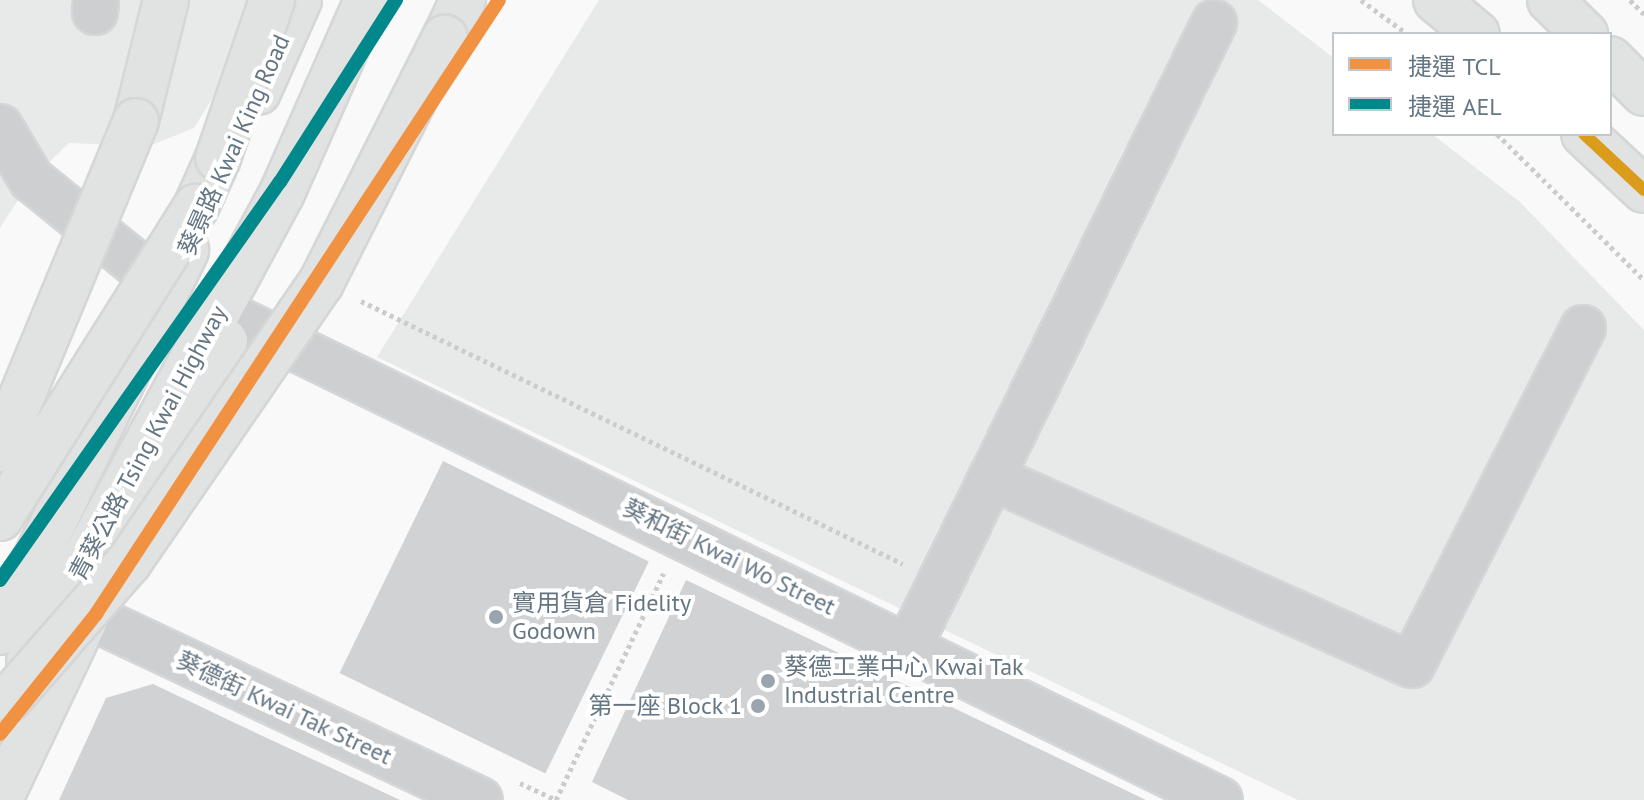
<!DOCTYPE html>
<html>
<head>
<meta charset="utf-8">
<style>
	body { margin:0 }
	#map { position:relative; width:1644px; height:800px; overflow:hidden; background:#f9f9f9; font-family:"PT Sans","Noto Sans TC",sans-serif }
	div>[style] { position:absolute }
	.built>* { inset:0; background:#e8e9e9 }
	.building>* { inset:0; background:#d0d2d3; transform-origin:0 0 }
	.path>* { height:5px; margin-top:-2.5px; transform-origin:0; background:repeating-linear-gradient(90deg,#cbcccd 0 4px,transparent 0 8px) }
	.roads { filter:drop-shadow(2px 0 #d5d6d7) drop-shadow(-2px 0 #d5d6d7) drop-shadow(0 2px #d5d6d7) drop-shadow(0 -2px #d5d6d7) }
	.minor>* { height:44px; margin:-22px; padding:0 22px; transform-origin:22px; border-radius:22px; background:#cecfd0 }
	.major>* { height:44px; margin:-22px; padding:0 22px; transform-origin:22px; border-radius:22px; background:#e1e2e2 }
	.highway>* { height:44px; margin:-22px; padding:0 22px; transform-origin:22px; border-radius:22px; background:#e1e2e2 }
	.bridges { filter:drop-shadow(2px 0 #d5d6d6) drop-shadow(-2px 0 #d5d6d6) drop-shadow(0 2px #d5d6d6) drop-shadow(0 -2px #d5d6d6) }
	.highway-bridge>* { height:44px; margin:-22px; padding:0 22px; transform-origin:22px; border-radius:22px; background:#e1e2e2 }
	.bus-1>* { height:12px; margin:-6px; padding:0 6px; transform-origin:6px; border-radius:6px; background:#da9c1a }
	.metro-1>* { height:14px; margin:-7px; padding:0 7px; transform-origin:7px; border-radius:7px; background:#f09241 }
	.metro-2>* { height:14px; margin:-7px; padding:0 7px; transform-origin:7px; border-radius:7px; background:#00888a }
	.dots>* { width:22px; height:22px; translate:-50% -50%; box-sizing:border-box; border:4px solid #fff; border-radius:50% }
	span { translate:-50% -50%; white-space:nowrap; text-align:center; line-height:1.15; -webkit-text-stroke:8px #fff; paint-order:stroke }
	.street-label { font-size:24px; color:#657683 }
	.poi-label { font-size:24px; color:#657683 }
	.left { translate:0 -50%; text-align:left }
	.right { translate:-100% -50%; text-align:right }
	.legend { position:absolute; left:1332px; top:32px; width:280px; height:104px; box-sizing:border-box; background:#fff; border:2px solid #c1c8cd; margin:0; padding:10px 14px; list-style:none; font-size:24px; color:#657683 }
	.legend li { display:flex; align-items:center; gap:16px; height:40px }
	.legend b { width:40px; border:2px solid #c1c8cd }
</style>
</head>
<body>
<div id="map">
	<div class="built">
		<i style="clip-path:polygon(0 0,273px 0,194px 128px,149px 146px,69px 143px,31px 180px,0 228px)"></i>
		<i style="clip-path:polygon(599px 0,1258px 0,1334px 58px,1334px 134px,1432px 134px,1520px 202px,1644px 330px,1644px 800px,1298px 800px,377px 357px)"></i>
	</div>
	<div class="building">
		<i style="left:443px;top:461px;width:229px;height:236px;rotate:26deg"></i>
		<i style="clip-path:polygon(686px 580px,1146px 800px,628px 800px,592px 782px)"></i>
		<i style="clip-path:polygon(153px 684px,252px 731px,400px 800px,59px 800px,106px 698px)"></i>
	</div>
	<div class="path">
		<i style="left:1361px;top:0;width:52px;rotate:36.4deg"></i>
		<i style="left:1630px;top:0;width:20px;rotate:45deg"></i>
		<i style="left:1497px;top:134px;width:207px;rotate:44.8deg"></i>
		<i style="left:361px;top:301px;width:602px;rotate:25.88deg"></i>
		<i style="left:520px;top:783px;width:40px;rotate:25deg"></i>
		<i style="left:556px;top:800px;width:251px;rotate:-64.6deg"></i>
	</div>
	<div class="roads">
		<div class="minor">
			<i style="left:95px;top:12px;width:12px;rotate:-85deg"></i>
			<i style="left:0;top:127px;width:61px;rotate:59.2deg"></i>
			<i style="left:31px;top:179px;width:176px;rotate:39deg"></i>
			<i style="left:236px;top:319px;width:1095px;rotate:26.05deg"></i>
			<i style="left:991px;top:477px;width:461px;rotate:24.1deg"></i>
			<i style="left:1412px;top:665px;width:378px;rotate:-63.1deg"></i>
			<i style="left:87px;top:615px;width:434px;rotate:25.2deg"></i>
			<i style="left:909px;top:646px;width:694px;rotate:-63.92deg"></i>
		</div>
		<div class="major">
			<i style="left:1436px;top:0;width:53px;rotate:39.7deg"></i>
			<i style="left:1550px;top:0;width:49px;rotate:44.2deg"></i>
			<i style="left:1610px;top:59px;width:48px;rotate:45deg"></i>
			<i style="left:258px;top:92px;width:101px;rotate:-66deg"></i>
			<i style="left:1584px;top:134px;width:82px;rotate:43deg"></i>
			<i style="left:119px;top:552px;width:236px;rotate:-63.3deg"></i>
			<i style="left:0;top:632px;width:425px;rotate:-64deg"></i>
			<i style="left:0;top:799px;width:198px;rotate:-64.6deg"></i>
		</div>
		<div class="highway">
			<i style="left:445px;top:38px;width:42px;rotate:-64.7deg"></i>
			<i style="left:136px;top:121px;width:125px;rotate:-76.1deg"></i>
			<i style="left:196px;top:207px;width:54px;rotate:-65.8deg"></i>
			<i style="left:29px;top:662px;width:533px;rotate:-61.66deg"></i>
			<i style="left:282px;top:193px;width:211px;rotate:-66.2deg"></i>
		</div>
	</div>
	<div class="bridges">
		<div class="highway-bridge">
			<i style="left:218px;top:158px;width:167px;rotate:-71.1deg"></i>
			<i style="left:0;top:449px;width:355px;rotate:-67.5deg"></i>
			<i style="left:0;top:518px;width:368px;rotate:-57.8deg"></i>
			<i style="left:9px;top:699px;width:182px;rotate:-48.8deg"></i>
			<i style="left:129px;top:562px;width:339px;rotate:-55.5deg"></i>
			<i style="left:321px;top:283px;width:275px;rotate:-63.2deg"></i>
		</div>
	</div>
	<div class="bus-1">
		<i style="left:1584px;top:134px;width:82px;rotate:43deg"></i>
	</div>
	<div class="metro-1">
		<i style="left:0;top:734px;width:154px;rotate:-51.3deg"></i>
		<i style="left:96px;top:614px;width:734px;rotate:-56.72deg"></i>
	</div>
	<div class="metro-2">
		<i style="left:0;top:580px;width:487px;rotate:-54.9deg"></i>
		<i style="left:280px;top:182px;width:216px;rotate:-57.5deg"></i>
	</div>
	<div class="dots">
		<i style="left:496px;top:617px;background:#99a4ac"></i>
		<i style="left:768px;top:681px;background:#99a4ac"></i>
		<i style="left:758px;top:706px;background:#99a4ac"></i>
	</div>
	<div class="street-label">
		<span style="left:234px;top:145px;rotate:-66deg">葵景路 Kwai King Road</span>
		<span style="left:148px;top:443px;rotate:-62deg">青葵公路 Tsing Kwai Highway</span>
		<span style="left:729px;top:557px;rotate:26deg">葵和街 Kwai Wo Street</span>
		<span style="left:284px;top:708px;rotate:25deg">葵德街 Kwai Tak Street</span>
	</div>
	<div class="poi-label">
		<span class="left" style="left:512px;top:617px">實用貨倉 Fidelity<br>Godown</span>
		<span class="left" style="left:784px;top:681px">葵德工業中心 Kwai Tak<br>Industrial Centre</span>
		<span class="right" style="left:742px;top:706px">第一座 Block 1</span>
	</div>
	<ul class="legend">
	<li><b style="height:10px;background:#f09241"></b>捷運 TCL</li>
	<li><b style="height:10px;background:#00888a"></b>捷運 AEL</li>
	</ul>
</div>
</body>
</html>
